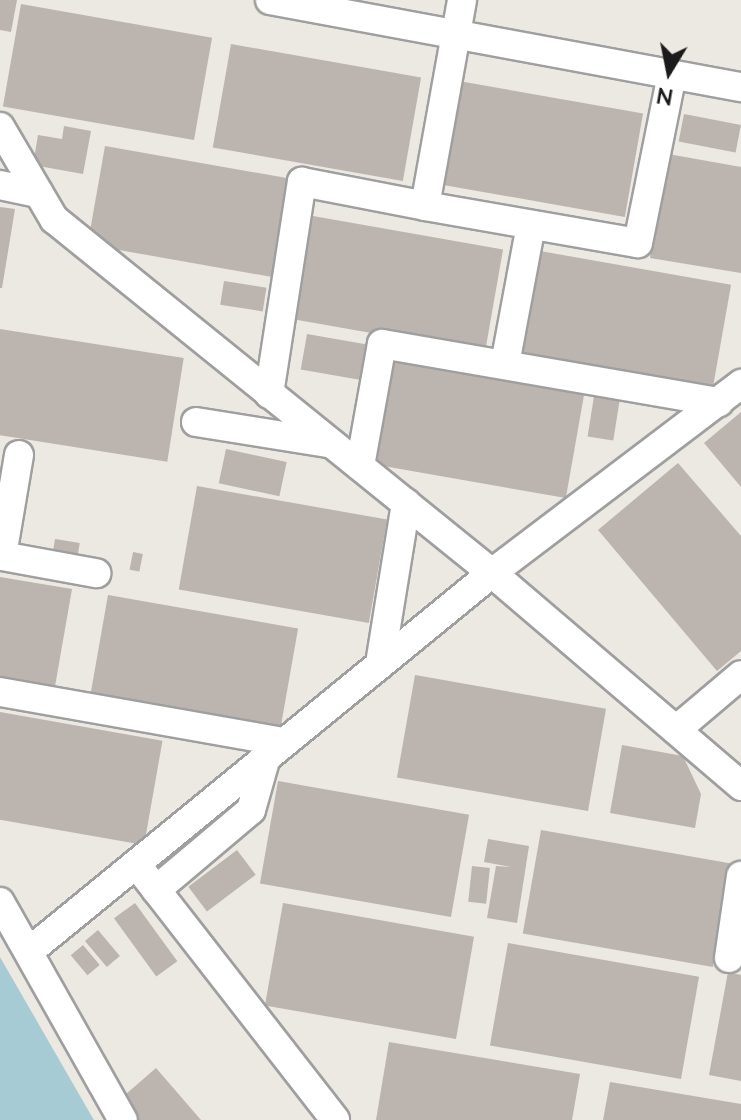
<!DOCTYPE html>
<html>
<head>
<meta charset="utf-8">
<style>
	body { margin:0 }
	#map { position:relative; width:741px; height:1120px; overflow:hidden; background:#ece8e2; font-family:"Nunito Sans",sans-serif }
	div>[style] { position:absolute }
	.water>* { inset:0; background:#a7cbd5 }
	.building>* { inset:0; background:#bcb4af; transform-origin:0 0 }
	.roads { filter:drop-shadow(2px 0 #9f9f9f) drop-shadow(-2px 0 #9f9f9f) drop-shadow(0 2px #9f9f9f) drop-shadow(0 -2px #9f9f9f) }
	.minor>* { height:28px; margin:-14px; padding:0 14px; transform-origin:14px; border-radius:14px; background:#fff }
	span { translate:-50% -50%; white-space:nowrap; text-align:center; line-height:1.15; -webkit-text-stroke:6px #fff; paint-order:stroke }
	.north { position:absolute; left:629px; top:32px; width:80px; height:80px; -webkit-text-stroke:6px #fff; paint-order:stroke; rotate:190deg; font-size:22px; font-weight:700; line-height:32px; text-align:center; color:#1b1b1b }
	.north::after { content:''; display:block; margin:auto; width:28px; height:36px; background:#1b1b1b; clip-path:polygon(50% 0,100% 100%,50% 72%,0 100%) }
</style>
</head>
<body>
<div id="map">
	<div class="water">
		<i style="clip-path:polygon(0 957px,91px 1115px,94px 1120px,0 1120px)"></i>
	</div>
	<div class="building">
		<i style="clip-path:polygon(0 0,17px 0,11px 32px,0 30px)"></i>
		<i style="left:21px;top:4px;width:194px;height:104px;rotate:10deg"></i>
		<i style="left:231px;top:44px;width:193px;height:105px;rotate:10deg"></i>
		<i style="left:453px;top:80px;width:193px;height:105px;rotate:10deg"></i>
		<i style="left:684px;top:114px;width:58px;height:28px;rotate:11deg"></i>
		<i style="clip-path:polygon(64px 126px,91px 131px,83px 174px,33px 165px,38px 135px,62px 139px)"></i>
		<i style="left:105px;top:146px;width:192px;height:100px;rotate:10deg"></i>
		<i style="clip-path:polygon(668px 154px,741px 167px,741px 273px,650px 258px)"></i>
		<i style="clip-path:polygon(0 207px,15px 209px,2px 288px,0 288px)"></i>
		<i style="left:313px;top:216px;width:193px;height:105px;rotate:10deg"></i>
		<i style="left:540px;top:251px;width:194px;height:104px;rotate:10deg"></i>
		<i style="left:224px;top:281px;width:43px;height:24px;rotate:9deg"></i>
		<i style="left:0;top:329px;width:186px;height:105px;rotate:9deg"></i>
		<i style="left:307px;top:334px;width:64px;height:36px;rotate:10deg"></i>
		<i style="left:393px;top:361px;width:194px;height:105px;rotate:10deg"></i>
		<i style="left:594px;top:396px;width:26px;height:41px;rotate:9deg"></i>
		<i style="clip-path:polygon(741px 412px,741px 487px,704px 443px)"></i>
		<i style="left:226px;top:449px;width:62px;height:35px;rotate:12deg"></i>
		<i style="clip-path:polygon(678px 463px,741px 536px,741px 651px,717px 671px,598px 530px)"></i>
		<i style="left:197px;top:486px;width:193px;height:105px;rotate:10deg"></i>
		<i style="left:55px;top:539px;width:25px;height:19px;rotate:9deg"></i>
		<i style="left:133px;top:552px;width:10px;height:18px;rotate:11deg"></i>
		<i style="clip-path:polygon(0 577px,72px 589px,54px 692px,0 683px)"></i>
		<i style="left:108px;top:595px;width:193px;height:106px;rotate:10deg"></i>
		<i style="left:415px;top:675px;width:194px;height:104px;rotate:10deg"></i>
		<i style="left:0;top:712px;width:165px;height:106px;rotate:10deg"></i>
		<i style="clip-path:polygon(622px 745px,683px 756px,701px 794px,695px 828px,610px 813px)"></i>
		<i style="left:278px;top:781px;width:194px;height:104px;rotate:10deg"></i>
		<i style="left:541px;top:830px;width:193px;height:105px;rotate:10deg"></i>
		<i style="clip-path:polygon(488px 839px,529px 846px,517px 923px,487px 918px,496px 866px,511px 867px,484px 862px)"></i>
		<i style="left:237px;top:850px;width:31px;height:61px;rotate:53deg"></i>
		<i style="left:472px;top:866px;width:18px;height:36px;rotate:6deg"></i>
		<i style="left:135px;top:903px;width:72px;height:26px;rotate:54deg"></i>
		<i style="left:283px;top:903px;width:194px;height:104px;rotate:10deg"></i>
		<i style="left:98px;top:930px;width:34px;height:17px;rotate:50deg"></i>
		<i style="left:508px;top:943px;width:194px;height:104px;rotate:10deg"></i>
		<i style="left:83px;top:945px;width:26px;height:16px;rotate:50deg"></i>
		<i style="clip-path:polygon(728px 972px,741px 975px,741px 1081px,709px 1075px)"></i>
		<i style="clip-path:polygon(389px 1042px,580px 1074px,572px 1120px,376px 1120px)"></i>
		<i style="clip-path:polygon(156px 1068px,201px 1120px,134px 1120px,118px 1101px)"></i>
		<i style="clip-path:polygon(610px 1082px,741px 1104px,741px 1120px,603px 1120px)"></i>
	</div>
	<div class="roads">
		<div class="minor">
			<i style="left:270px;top:0;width:479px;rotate:10.5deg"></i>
			<i style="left:0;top:127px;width:107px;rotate:59.6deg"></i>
			<i style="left:54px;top:219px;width:563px;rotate:38.95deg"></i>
			<i style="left:492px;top:573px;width:328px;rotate:40.5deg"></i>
			<i style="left:0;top:185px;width:39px;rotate:12deg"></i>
			<i style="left:425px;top:206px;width:216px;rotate:9.9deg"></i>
			<i style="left:638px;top:243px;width:171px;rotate:-78.6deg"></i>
			<i style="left:505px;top:364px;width:141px;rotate:-79.4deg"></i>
			<i style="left:269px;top:394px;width:215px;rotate:-81.2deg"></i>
			<i style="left:302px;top:182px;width:125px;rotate:11deg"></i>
			<i style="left:425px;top:206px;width:209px;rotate:-79.8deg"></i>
			<i style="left:196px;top:422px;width:133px;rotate:9.1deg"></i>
			<i style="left:19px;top:455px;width:102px;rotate:99.6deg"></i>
			<i style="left:2px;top:556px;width:96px;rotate:10.3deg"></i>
			<i style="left:360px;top:466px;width:124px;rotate:-79.8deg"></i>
			<i style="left:382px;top:344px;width:342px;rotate:9.8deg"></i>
			<i style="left:380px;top:664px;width:163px;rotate:-80.8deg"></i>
			<i style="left:0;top:692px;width:288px;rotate:10deg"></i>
			<i style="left:676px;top:730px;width:85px;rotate:-40.2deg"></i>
			<i style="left:136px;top:864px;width:324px;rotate:52.1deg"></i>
			<i style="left:156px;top:890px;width:124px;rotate:-40.1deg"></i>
			<i style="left:251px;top:810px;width:55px;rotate:-74.2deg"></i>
			<i style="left:0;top:902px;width:250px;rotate:60.6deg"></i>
			<i style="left:32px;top:949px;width:594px;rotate:-39.26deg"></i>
			<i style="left:492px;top:573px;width:313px;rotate:-37.2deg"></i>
			<i style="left:729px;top:958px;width:83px;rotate:-81.7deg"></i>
		</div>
	</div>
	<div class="north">N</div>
</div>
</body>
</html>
